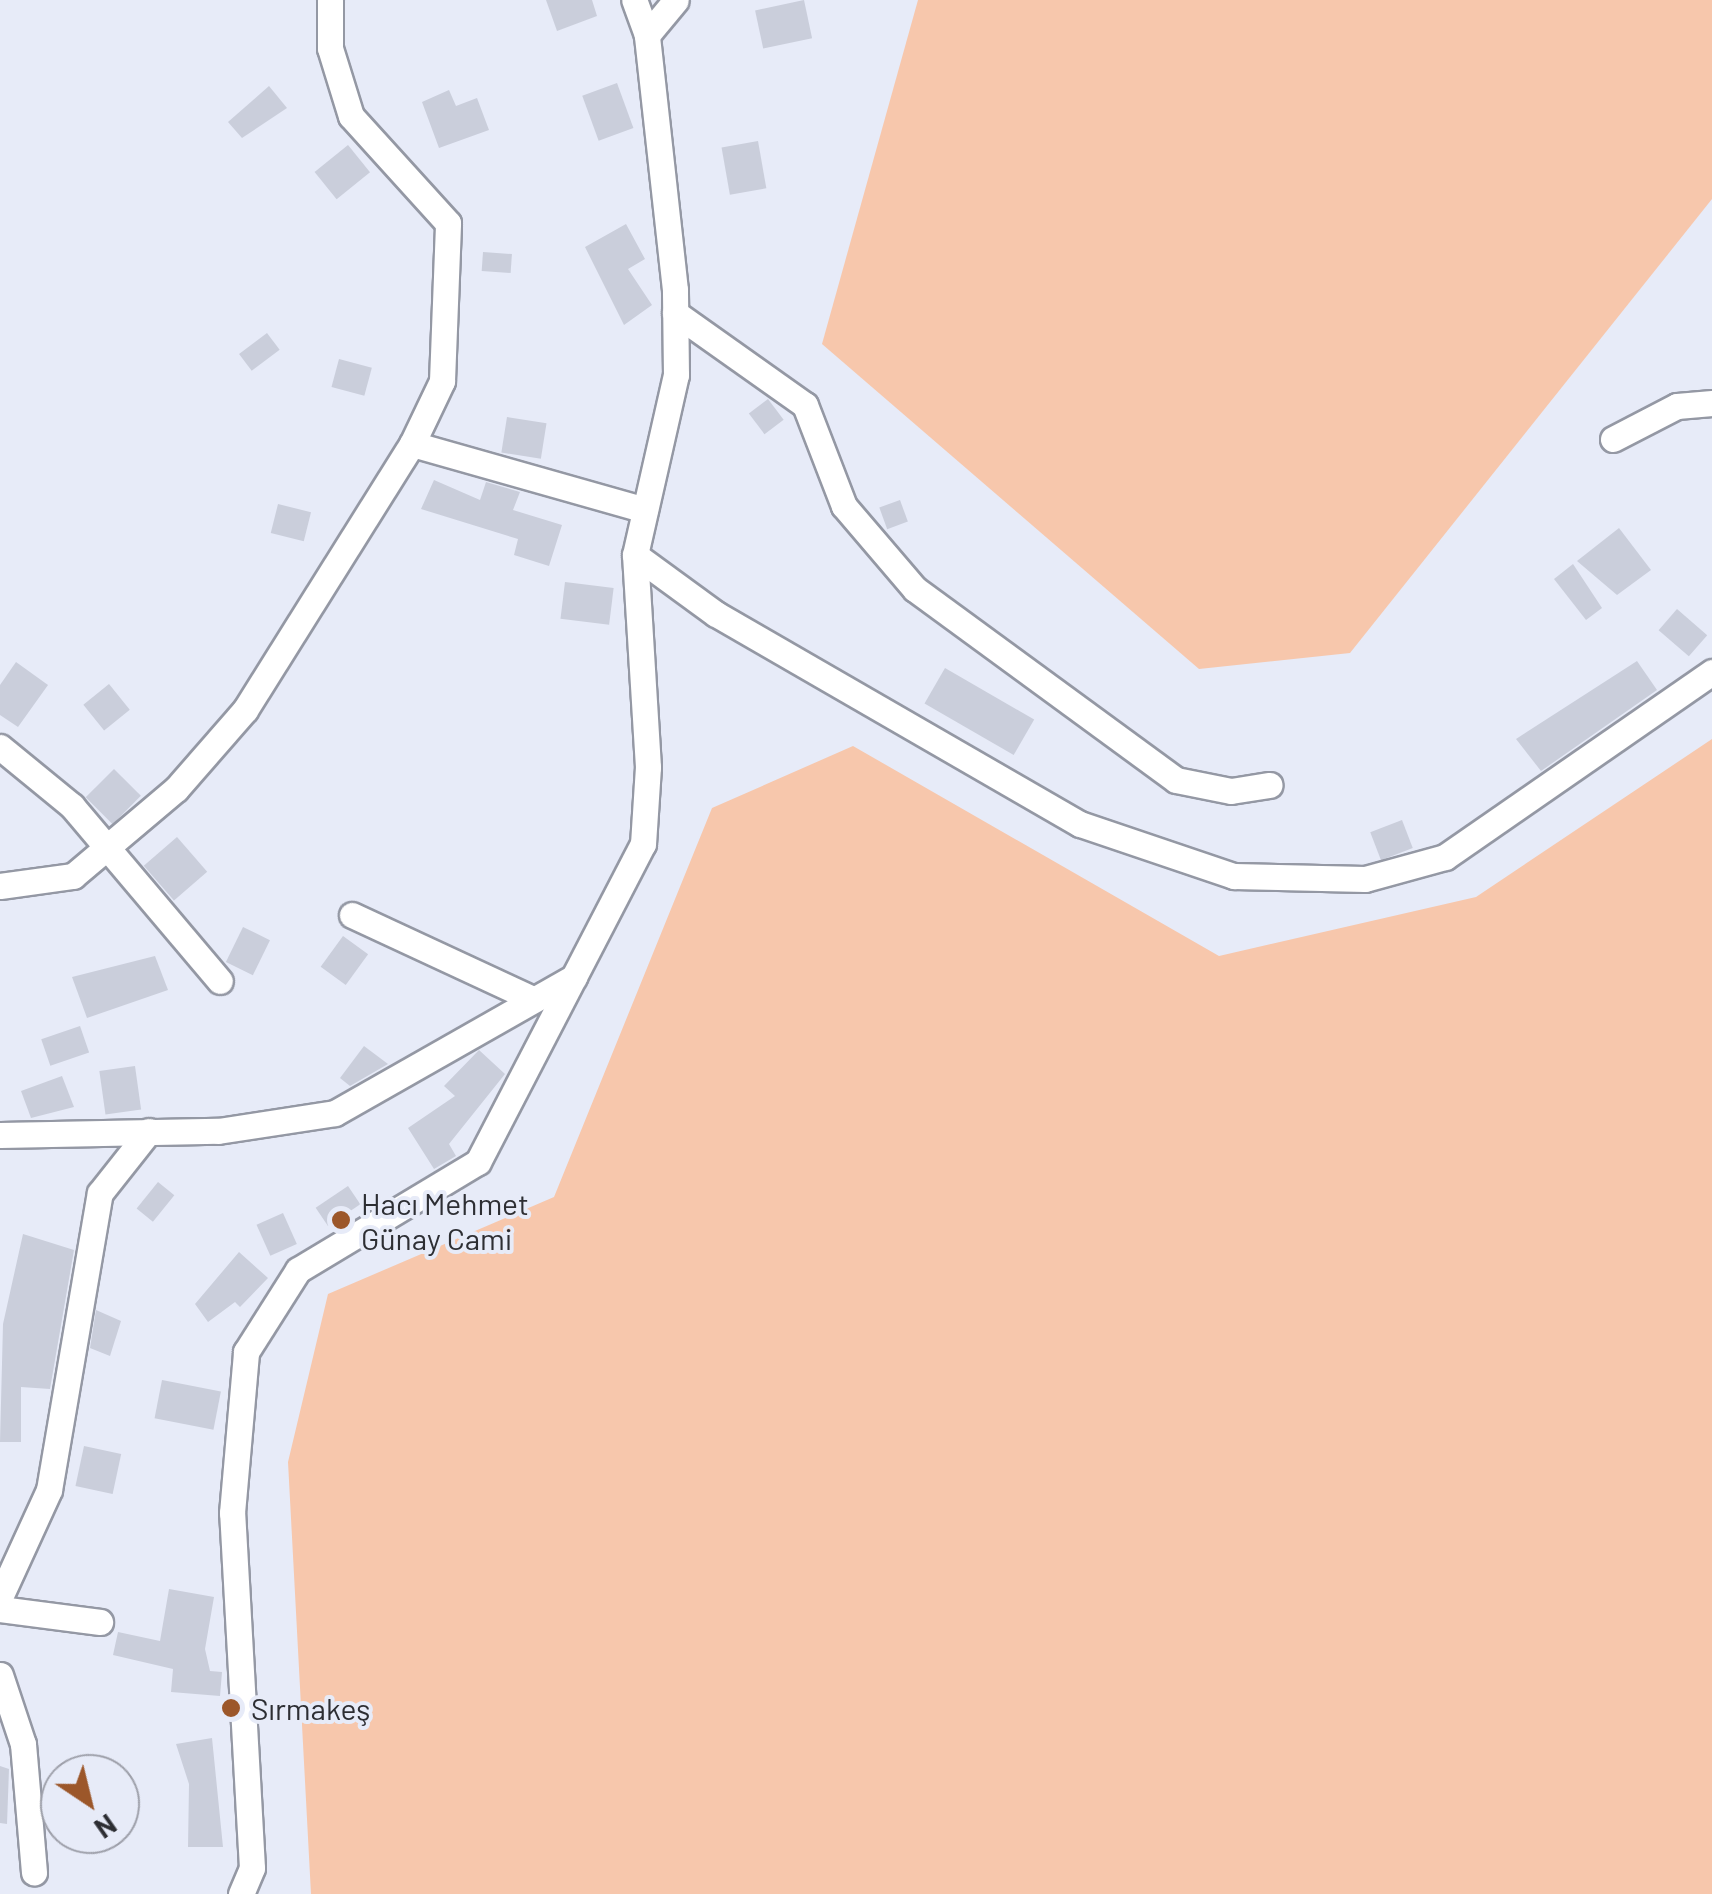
<!DOCTYPE html>
<html>
<head>
<meta charset="utf-8">
<style>
	body { margin:0 }
	#map { position:relative; width:1712px; height:1894px; overflow:hidden; background:#e7ebf8; font-family:Barlow,sans-serif }
	div>[style] { position:absolute }
	.green>* { inset:0; background:#f7c7ac }
	.building>* { inset:0; background:#cacedb; transform-origin:0 0 }
	.roads { filter:drop-shadow(2px 0 #9498a4) drop-shadow(-2px 0 #9498a4) drop-shadow(0 2px #9498a4) drop-shadow(0 -2px #9498a4) }
	.minor>* { height:25px; margin:-12.5px; padding:0 12.5px; transform-origin:12.5px; border-radius:12.5px; background:#fff }
	.dots>* { width:28px; height:28px; translate:-50% -50%; box-sizing:border-box; border:5px solid #e7ebf8; border-radius:50% }
	span { translate:-50% -50%; white-space:nowrap; text-align:center; line-height:1.15; -webkit-text-stroke:8px #e7ebf8; paint-order:stroke }
	.poi-label { font-size:30px; color:#2d2e33 }
	.left { translate:0 -50%; text-align:left }
	.north { position:absolute; left:40px; top:1754px; width:100px; height:100px; box-sizing:border-box; background:#e7ebf8; border:2px solid #9d9fa9; border-radius:50%; rotate:145deg; font-size:28px; font-weight:700; line-height:40px; text-align:center; color:#2d2e33 }
	.north::after { content:''; display:block; margin:auto; width:35px; height:45px; background:#9c572a; clip-path:polygon(50% 0,100% 100%,50% 72%,0 100%) }
</style>
</head>
<body>
<div id="map">
	<div class="green">
		<i style="clip-path:polygon(918px 0,1712px 0,1712px 199px,1350px 653px,1199px 669px,822px 344px)"></i>
		<i style="clip-path:polygon(1712px 739px,1712px 1894px,311px 1894px,288px 1462px,328px 1294px,554px 1197px,712px 808px,853px 746px,1219px 956px,1476px 897px)"></i>
	</div>
	<div class="building">
		<i style="clip-path:polygon(546px 0,592px 0,597px 16px,557px 31px)"></i>
		<i style="left:804px;top:0;width:39px;height:50px;rotate:78deg"></i>
		<i style="left:617px;top:83px;width:48px;height:37px;rotate:70deg"></i>
		<i style="clip-path:polygon(269px 86px,287px 108px,242px 138px,228px 122px)"></i>
		<i style="clip-path:polygon(449px 90px,456px 106px,477px 98px,489px 130px,439px 148px,422px 102px)"></i>
		<i style="left:758px;top:141px;width:48px;height:37px;rotate:80deg"></i>
		<i style="left:348px;top:145px;width:35px;height:43px;rotate:51deg"></i>
		<i style="clip-path:polygon(626px 224px,645px 259px,628px 269px,652px 305px,624px 325px,585px 247px)"></i>
		<i style="left:483px;top:252px;width:29px;height:19px;rotate:4deg"></i>
		<i style="left:267px;top:333px;width:21px;height:35px;rotate:53deg"></i>
		<i style="left:339px;top:359px;width:34px;height:29px;rotate:15deg"></i>
		<i style="left:768px;top:399px;width:26px;height:24px;rotate:53deg"></i>
		<i style="left:507px;top:417px;width:40px;height:36px;rotate:9deg"></i>
		<i style="clip-path:polygon(434px 480px,480px 500px,486px 482px,520px 492px,513px 510px,562px 525px,549px 566px,514px 555px,518px 539px,421px 509px)"></i>
		<i style="left:900px;top:500px;width:23px;height:22px;rotate:70deg"></i>
		<i style="left:278px;top:504px;width:34px;height:30px;rotate:14deg"></i>
		<i style="clip-path:polygon(1619px 528px,1651px 570px,1617px 595px,1577px 561px)"></i>
		<i style="clip-path:polygon(1573px 564px,1602px 608px,1586px 620px,1554px 579px)"></i>
		<i style="left:565px;top:582px;width:49px;height:37px;rotate:7deg"></i>
		<i style="left:1677px;top:609px;width:40px;height:28px;rotate:41deg"></i>
		<i style="clip-path:polygon(1637px 661px,1657px 690px,1541px 771px,1516px 739px)"></i>
		<i style="clip-path:polygon(16px 662px,48px 685px,18px 727px,0 715px,0 685px)"></i>
		<i style="left:945px;top:668px;width:103px;height:41px;rotate:30deg"></i>
		<i style="left:109px;top:684px;width:33px;height:33px;rotate:51deg"></i>
		<i style="left:114px;top:769px;width:38px;height:40px;rotate:45deg"></i>
		<i style="left:1402px;top:820px;width:30px;height:34px;rotate:69deg"></i>
		<i style="left:177px;top:837px;width:46px;height:44px;rotate:49deg"></i>
		<i style="left:243px;top:927px;width:30px;height:39px;rotate:26deg"></i>
		<i style="left:343px;top:936px;width:31px;height:38px;rotate:36deg"></i>
		<i style="clip-path:polygon(155px 956px,168px 990px,87px 1018px,72px 977px)"></i>
		<i style="left:80px;top:1026px;width:28px;height:41px;rotate:71deg"></i>
		<i style="clip-path:polygon(364px 1046px,388px 1064px,350px 1086px,340px 1078px)"></i>
		<i style="clip-path:polygon(479px 1050px,505px 1074px,449px 1144px,456px 1156px,434px 1169px,408px 1128px,455px 1096px,444px 1086px)"></i>
		<i style="left:135px;top:1066px;width:44px;height:36px;rotate:82deg"></i>
		<i style="clip-path:polygon(62px 1076px,74px 1107px,31px 1118px,21px 1091px)"></i>
		<i style="left:158px;top:1182px;width:21px;height:34px;rotate:39deg"></i>
		<i style="left:348px;top:1186px;width:22px;height:39px;rotate:56deg"></i>
		<i style="left:283px;top:1213px;width:34px;height:29px;rotate:66deg"></i>
		<i style="clip-path:polygon(23px 1234px,74px 1250px,50px 1389px,21px 1387px,21px 1442px,0 1442px,3px 1324px)"></i>
		<i style="clip-path:polygon(239px 1252px,268px 1278px,240px 1307px,235px 1302px,208px 1322px,195px 1304px)"></i>
		<i style="clip-path:polygon(96px 1310px,121px 1321px,110px 1356px,90px 1348px)"></i>
		<i style="left:162px;top:1380px;width:60px;height:39px;rotate:11deg"></i>
		<i style="left:84px;top:1446px;width:38px;height:41px;rotate:12deg"></i>
		<i style="clip-path:polygon(169px 1589px,214px 1597px,205px 1649px,210px 1671px,222px 1672px,220px 1696px,171px 1692px,173px 1669px,113px 1655px,118px 1632px,160px 1641px)"></i>
		<i style="clip-path:polygon(212px 1738px,223px 1847px,188px 1847px,189px 1784px,176px 1744px)"></i>
		<i style="clip-path:polygon(0 1766px,9px 1769px,7px 1824px,0 1823px)"></i>
	</div>
	<div class="roads">
		<div class="minor">
			<i style="left:647px;top:35px;width:45px;rotate:-50.4deg"></i>
			<i style="left:675px;top:313px;width:159px;rotate:35.3deg"></i>
			<i style="left:805px;top:405px;width:108px;rotate:68.9deg"></i>
			<i style="left:844px;top:506px;width:109px;rotate:49.5deg"></i>
			<i style="left:915px;top:589px;width:323px;rotate:36.2deg"></i>
			<i style="left:1176px;top:780px;width:56px;rotate:11.3deg"></i>
			<i style="left:1231px;top:791px;width:39px;rotate:-9deg"></i>
			<i style="left:1613px;top:439px;width:72px;rotate:-27.3deg"></i>
			<i style="left:1677px;top:406px;width:35px;rotate:-5deg"></i>
			<i style="left:412px;top:444px;width:242px;rotate:15.8deg"></i>
			<i style="left:635px;top:555px;width:100px;rotate:36.1deg"></i>
			<i style="left:716px;top:614px;width:420px;rotate:30deg"></i>
			<i style="left:1080px;top:824px;width:163px;rotate:18.7deg"></i>
			<i style="left:1234px;top:876px;width:131px;rotate:1.3deg"></i>
			<i style="left:1365px;top:879px;width:83px;rotate:-15.4deg"></i>
			<i style="left:1445px;top:857px;width:325px;rotate:-34.7deg"></i>
			<i style="left:0;top:747px;width:93px;rotate:39.3deg"></i>
			<i style="left:72px;top:806px;width:229px;rotate:49.8deg"></i>
			<i style="left:0;top:886px;width:74px;rotate:-7.8deg"></i>
			<i style="left:73px;top:876px;width:135px;rotate:-40.2deg"></i>
			<i style="left:176px;top:789px;width:105px;rotate:-48.9deg"></i>
			<i style="left:245px;top:710px;width:314px;rotate:-57.9deg"></i>
			<i style="left:412px;top:444px;width:70px;rotate:-64.5deg"></i>
			<i style="left:442px;top:381px;width:158px;rotate:-87.8deg"></i>
			<i style="left:448px;top:223px;width:144px;rotate:-132.2deg"></i>
			<i style="left:351px;top:116px;width:71px;rotate:-107.2deg"></i>
			<i style="left:330px;top:48px;width:48px;rotate:-90deg"></i>
			<i style="left:352px;top:915px;width:200px;rotate:24.9deg"></i>
			<i style="left:0;top:1135px;width:218px;rotate:-1.1deg"></i>
			<i style="left:218px;top:1131px;width:118px;rotate:-8.7deg"></i>
			<i style="left:335px;top:1113px;width:275px;rotate:-29.6deg"></i>
			<i style="left:0;top:1597px;width:118px;rotate:-65.4deg"></i>
			<i style="left:49px;top:1490px;width:301px;rotate:-80.3deg"></i>
			<i style="left:100px;top:1193px;width:79px;rotate:-51.7deg"></i>
			<i style="left:0;top:1609px;width:101px;rotate:7.4deg"></i>
			<i style="left:0;top:1675px;width:73px;rotate:71.6deg"></i>
			<i style="left:23px;top:1744px;width:129px;rotate:85.1deg"></i>
			<i style="left:241px;top:1894px;width:28px;rotate:-67deg"></i>
			<i style="left:252px;top:1868px;width:356px;rotate:-93.2deg"></i>
			<i style="left:232px;top:1513px;width:162px;rotate:-85deg"></i>
			<i style="left:246px;top:1352px;width:97px;rotate:-57.6deg"></i>
			<i style="left:298px;top:1270px;width:210px;rotate:-31deg"></i>
			<i style="left:478px;top:1162px;width:358px;rotate:-62.6deg"></i>
			<i style="left:643px;top:844px;width:77px;rotate:-86.3deg"></i>
			<i style="left:648px;top:767px;width:212px;rotate:-93.5deg"></i>
			<i style="left:635px;top:555px;width:185px;rotate:-77.2deg"></i>
			<i style="left:676px;top:375px;width:85px;rotate:-90.7deg"></i>
			<i style="left:675px;top:290px;width:257px;rotate:-96.3deg"></i>
			<i style="left:647px;top:35px;width:37px;rotate:-110deg"></i>
		</div>
	</div>
	<div class="dots">
		<i style="left:341px;top:1220px;background:#9c572a"></i>
		<i style="left:231px;top:1708px;background:#9c572a"></i>
	</div>
	<div class="poi-label">
		<span class="left" style="left:361px;top:1220px">Hacı Mehmet<br>Günay Cami</span>
		<span class="left" style="left:251px;top:1708px">Sırmakeş</span>
	</div>
	<div class="north">N</div>
</div>
</body>
</html>
